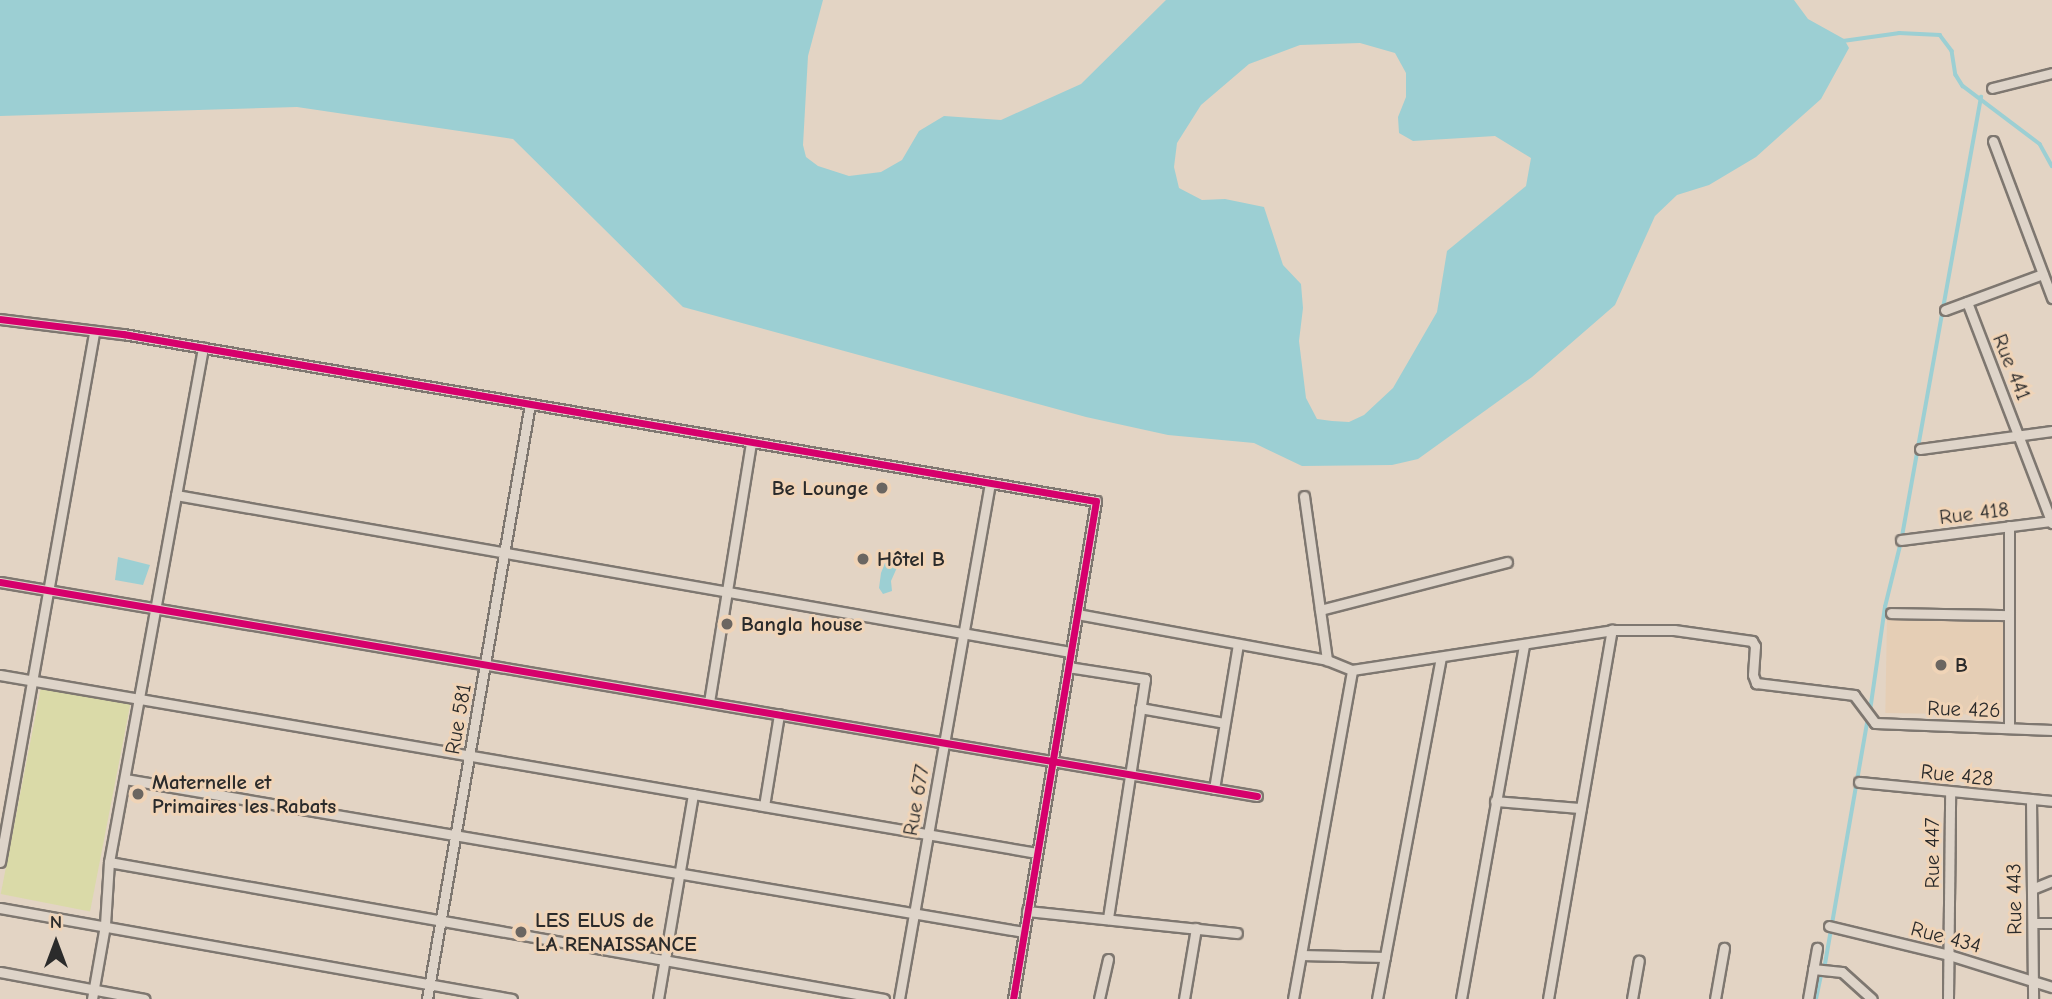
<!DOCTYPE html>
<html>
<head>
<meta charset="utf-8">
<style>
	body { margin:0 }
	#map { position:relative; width:2052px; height:999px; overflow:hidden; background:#e3d4c4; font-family:"Comic Neue",sans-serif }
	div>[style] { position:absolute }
	.built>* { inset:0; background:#e5ceb5; transform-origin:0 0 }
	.green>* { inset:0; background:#dadaa8; transform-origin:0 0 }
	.water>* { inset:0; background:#9ccfd3 }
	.stream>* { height:3.5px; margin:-1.75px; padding:0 1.75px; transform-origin:1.75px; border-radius:1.75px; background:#9ccfd3 }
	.roads { filter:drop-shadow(2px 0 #7e7770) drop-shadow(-2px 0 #7e7770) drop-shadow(0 2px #7e7770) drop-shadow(0 -2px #7e7770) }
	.street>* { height:9px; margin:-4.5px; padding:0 4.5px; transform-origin:4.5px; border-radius:4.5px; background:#ded4c9 }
	.cycleway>* { height:7px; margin:-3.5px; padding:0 3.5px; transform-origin:3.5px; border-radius:3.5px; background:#d6006c }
	.dots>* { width:19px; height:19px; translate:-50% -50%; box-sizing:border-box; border:4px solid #f0d4b7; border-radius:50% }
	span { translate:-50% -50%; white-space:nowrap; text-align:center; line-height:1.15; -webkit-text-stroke:6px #f0d4b7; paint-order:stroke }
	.street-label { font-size:21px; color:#2b2b2b }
	.poi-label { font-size:21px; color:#2b2b2b; font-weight:700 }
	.right { translate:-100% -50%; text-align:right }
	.left { translate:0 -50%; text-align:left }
	.north { position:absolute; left:21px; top:908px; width:70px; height:70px; -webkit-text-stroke:5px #f0d4b7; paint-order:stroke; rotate:0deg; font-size:19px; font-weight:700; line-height:28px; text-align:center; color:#2b2b2b }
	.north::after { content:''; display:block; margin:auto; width:24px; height:32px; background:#2b2b2b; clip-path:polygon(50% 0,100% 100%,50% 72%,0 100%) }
</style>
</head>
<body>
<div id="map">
	<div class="built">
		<i style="left:1887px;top:617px;width:117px;height:96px;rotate:1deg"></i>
	</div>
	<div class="green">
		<i style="left:41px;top:687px;width:91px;height:211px;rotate:11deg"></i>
	</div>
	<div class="water">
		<i style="clip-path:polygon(evenodd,0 0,823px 0,808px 56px,803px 145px,806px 157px,818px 166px,849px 176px,881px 172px,902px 160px,919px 131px,944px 116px,1001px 120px,1081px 84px,1166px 0,1794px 0,1808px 19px,1844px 39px,1849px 48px,1821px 99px,1756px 157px,1709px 185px,1677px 195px,1655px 216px,1615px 305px,1532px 377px,1418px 459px,1392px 465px,1302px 466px,1254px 443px,1168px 435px,1086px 417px,683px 307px,513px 139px,297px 107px,0 116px,0 0,1360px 43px,1395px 53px,1406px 73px,1406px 97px,1398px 117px,1399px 133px,1413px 141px,1495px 136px,1531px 158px,1526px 186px,1447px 251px,1437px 312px,1393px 388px,1364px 415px,1349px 422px,1332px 421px,1317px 419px,1306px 398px,1299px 341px,1303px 308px,1301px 284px,1283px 265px,1264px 207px,1225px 199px,1202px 200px,1179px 188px,1174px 167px,1177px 143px,1201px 105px,1249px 64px,1300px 45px,1360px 43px)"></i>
		<i style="clip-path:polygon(118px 557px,150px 565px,143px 585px,115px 580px)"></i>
		<i style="clip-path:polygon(893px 560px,899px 563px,891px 581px,892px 591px,883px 594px,879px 588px,881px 573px,885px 563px)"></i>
	</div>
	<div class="stream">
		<i style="left:1843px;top:41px;width:57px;rotate:-8.1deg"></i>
		<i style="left:1899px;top:33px;width:41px;rotate:2.8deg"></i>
		<i style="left:1940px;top:35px;width:20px;rotate:53deg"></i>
		<i style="left:1952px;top:51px;width:24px;rotate:81deg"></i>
		<i style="left:1956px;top:75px;width:13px;rotate:58deg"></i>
		<i style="left:1963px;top:86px;width:96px;rotate:37deg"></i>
		<i style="left:2040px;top:144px;width:25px;rotate:61deg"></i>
		<i style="left:1870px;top:711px;width:105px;rotate:-81.8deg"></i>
		<i style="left:1885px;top:607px;width:67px;rotate:-76.2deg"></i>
		<i style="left:1901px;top:542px;width:452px;rotate:-79.8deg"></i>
		<i style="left:1825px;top:964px;width:250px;rotate:-80.1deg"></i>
		<i style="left:1816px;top:999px;width:24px;rotate:-78deg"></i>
	</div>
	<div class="roads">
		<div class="street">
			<i style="left:1992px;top:88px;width:62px;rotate:-14deg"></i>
			<i style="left:1993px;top:141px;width:168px;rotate:69.4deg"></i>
			<i style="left:1967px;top:302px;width:237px;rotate:69deg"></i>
			<i style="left:1945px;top:310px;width:104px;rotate:-20.2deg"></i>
			<i style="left:0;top:319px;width:124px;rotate:7deg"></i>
			<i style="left:123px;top:334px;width:987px;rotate:9.74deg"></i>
			<i style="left:1096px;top:501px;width:505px;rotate:99.46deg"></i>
			<i style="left:1920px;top:449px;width:133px;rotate:-7.8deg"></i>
			<i style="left:176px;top:495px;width:908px;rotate:9.96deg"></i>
			<i style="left:1304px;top:496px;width:166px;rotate:82deg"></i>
			<i style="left:2009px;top:526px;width:202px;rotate:90deg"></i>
			<i style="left:1901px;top:540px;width:152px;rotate:-7.2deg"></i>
			<i style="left:0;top:582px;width:1275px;rotate:9.66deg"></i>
			<i style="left:1320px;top:610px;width:193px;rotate:-14.4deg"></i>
			<i style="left:1891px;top:613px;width:118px;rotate:1deg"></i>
			<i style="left:1077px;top:614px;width:254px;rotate:10.4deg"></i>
			<i style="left:1327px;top:660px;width:27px;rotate:22deg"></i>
			<i style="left:1352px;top:670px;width:263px;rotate:-8.7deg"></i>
			<i style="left:1612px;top:630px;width:62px"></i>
			<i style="left:1674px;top:630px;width:79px;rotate:8deg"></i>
			<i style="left:1752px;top:641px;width:6px;rotate:59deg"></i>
			<i style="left:1755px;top:646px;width:29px;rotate:94deg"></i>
			<i style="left:1753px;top:675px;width:9px;rotate:69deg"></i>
			<i style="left:1756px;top:683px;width:99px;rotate:7deg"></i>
			<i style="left:1854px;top:695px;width:35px;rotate:53deg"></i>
			<i style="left:1875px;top:723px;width:177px;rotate:2.3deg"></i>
			<i style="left:1068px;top:667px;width:78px;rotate:8.9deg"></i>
			<i style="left:1145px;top:679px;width:243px;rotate:98.8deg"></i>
			<i style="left:0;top:675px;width:1052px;rotate:9.74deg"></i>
			<i style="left:709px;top:702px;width:263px;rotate:-80.8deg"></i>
			<i style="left:1140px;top:708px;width:85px;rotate:10.1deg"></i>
			<i style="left:125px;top:779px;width:912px;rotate:9.66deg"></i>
			<i style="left:1859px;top:782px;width:194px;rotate:5.6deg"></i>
			<i style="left:1214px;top:789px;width:147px;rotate:-80.6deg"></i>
			<i style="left:2031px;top:799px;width:200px;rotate:89.4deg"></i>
			<i style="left:1495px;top:801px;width:86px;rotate:4.7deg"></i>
			<i style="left:764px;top:806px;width:93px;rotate:-80.7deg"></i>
			<i style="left:0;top:862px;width:537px;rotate:-79.92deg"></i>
			<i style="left:109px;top:862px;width:787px;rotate:10.02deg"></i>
			<i style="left:2032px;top:889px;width:22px;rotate:-22deg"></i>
			<i style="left:0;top:908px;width:520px;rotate:10.08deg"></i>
			<i style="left:1027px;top:911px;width:211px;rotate:6deg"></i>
			<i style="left:2033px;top:923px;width:19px"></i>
			<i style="left:1829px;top:926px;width:123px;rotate:13.6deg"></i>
			<i style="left:1949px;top:955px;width:108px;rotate:17.3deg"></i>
			<i style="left:1301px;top:955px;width:84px;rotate:1.4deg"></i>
			<i style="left:1813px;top:969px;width:29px;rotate:6deg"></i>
			<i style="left:1842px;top:972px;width:40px;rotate:42deg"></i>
			<i style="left:0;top:972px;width:147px;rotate:10.6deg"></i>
			<i style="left:92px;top:999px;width:75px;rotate:-80deg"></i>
			<i style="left:105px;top:925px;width:63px;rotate:-86.4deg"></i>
			<i style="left:109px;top:862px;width:523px;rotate:-79.64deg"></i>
			<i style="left:427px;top:999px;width:604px;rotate:-80.18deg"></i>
			<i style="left:658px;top:999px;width:208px;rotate:-80.3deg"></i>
			<i style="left:899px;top:999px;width:524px;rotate:-80deg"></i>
			<i style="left:1099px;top:999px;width:41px;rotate:-77.3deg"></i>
			<i style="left:1184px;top:999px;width:72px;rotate:-80.4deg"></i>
			<i style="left:1293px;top:999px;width:334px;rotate:-79.8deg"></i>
			<i style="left:1377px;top:999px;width:348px;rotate:-79.4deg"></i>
			<i style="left:1461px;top:999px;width:359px;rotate:-79.9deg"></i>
			<i style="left:1548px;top:999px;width:375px;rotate:-80.2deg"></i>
			<i style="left:1632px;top:999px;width:39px;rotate:-80deg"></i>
			<i style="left:1715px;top:999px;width:52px;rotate:-80deg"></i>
			<i style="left:1808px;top:999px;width:52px;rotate:-80deg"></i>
			<i style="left:1948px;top:999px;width:207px;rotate:-89.4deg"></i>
		</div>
	</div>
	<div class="cycleway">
		<i style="left:0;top:319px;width:124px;rotate:7deg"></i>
		<i style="left:123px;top:334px;width:987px;rotate:9.74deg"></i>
		<i style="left:1096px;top:501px;width:505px;rotate:99.46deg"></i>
		<i style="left:0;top:582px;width:1275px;rotate:9.66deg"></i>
	</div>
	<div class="dots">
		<i style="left:882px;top:488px;background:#6b6661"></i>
		<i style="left:863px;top:559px;background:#6b6661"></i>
		<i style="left:727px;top:624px;background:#6b6661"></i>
		<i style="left:1941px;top:665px;background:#6b6661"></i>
		<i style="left:138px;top:794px;background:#6b6661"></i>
		<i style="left:521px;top:932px;background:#6b6661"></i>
	</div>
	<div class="street-label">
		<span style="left:2012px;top:367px;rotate:68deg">Rue 441</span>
		<span style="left:1974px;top:513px;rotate:-7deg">Rue 418</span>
		<span style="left:1964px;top:709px;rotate:2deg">Rue 426</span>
		<span style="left:458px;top:719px;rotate:-80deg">Rue 581</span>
		<span style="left:1957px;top:775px;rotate:6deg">Rue 428</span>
		<span style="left:916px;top:800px;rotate:-80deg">Rue 677</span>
		<span style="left:1932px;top:853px;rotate:-90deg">Rue 447</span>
		<span style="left:2014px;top:899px;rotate:-91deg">Rue 443</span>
		<span style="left:1946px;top:937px;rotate:15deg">Rue 434</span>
	</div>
	<div class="poi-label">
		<span class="right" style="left:868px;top:488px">Be Lounge</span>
		<span class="left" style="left:877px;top:559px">Hôtel B</span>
		<span class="left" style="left:741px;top:624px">Bangla house</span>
		<span class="left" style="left:1955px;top:665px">B</span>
		<span class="left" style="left:152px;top:794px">Maternelle et<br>Primaires les Rabats</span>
		<span class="left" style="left:535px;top:932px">LES ELUS de<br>LA RENAISSANCE</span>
	</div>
	<div class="north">N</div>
</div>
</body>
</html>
